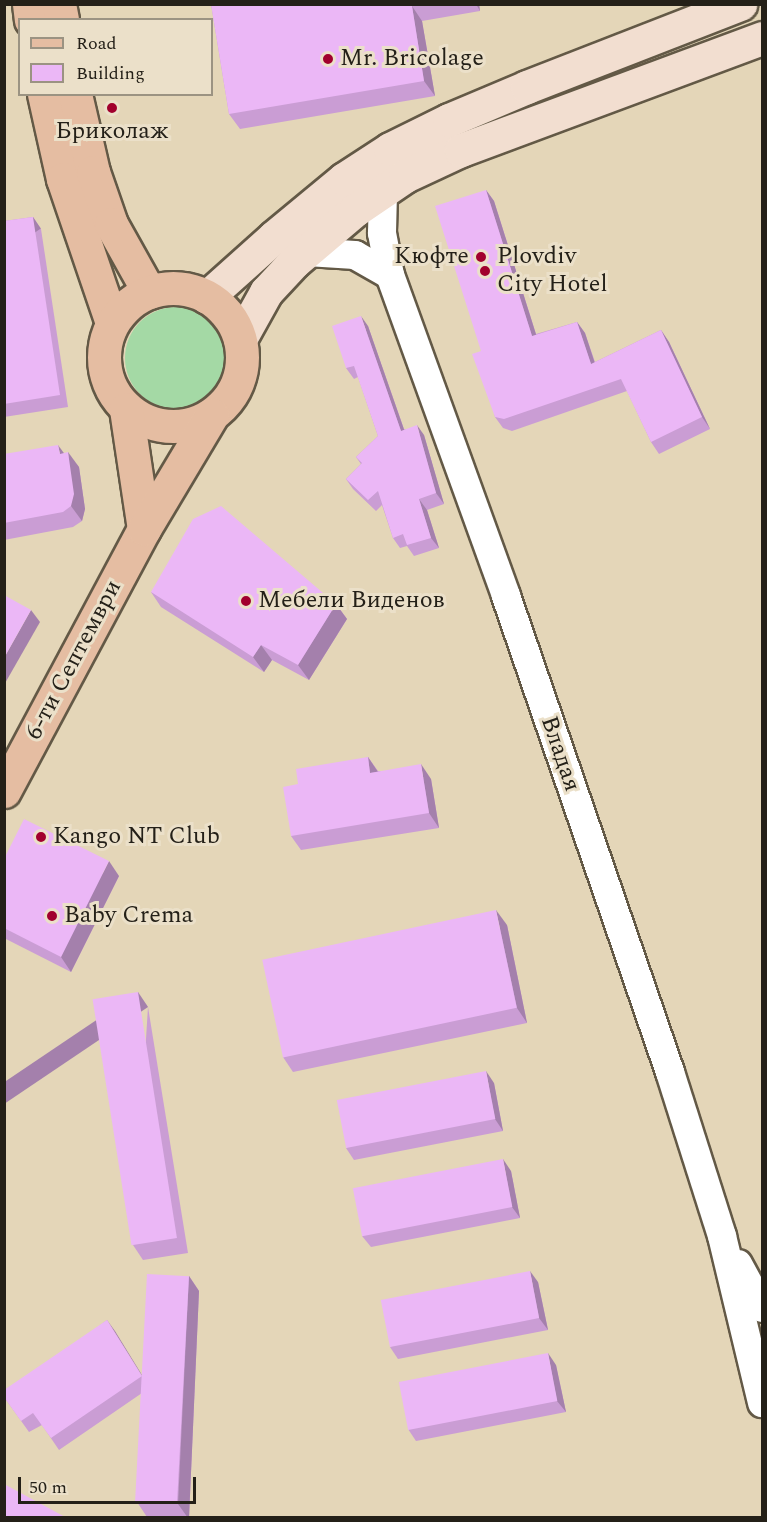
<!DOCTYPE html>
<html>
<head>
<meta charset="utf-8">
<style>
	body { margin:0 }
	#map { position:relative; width:767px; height:1522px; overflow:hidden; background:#ebe0c9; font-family:Spectral,serif }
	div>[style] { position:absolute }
	.built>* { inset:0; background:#e4d6b8 }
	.green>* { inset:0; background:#a4d9a5 }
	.round { border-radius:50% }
	.roads { filter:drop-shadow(2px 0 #635946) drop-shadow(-2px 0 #635946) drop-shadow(0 2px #635946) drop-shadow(0 -2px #635946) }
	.street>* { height:28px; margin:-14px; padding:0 14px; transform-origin:14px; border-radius:14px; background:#fff }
	.secondary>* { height:33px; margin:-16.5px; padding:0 16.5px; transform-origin:16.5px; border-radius:16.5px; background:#f2ded0 }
	.primary>* { height:33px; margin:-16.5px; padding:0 16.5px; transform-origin:16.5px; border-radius:16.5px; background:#e5bda2 }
	.primary>.ring { margin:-16.5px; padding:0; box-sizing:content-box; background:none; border:33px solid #e5bda2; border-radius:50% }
	.wall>* { inset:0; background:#ca9dd4 }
	.shaded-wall>* { inset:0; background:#a480ac; transform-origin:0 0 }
	.building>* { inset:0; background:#ebb7f6; transform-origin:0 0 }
	.dots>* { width:16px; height:16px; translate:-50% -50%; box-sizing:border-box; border:3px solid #ebe0c9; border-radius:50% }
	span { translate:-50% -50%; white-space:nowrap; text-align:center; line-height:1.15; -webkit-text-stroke:6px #ebe0c9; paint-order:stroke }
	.poi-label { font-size:24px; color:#242018 }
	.left { translate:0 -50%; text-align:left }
	.right { translate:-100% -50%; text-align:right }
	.street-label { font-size:24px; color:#242018 }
	.frame { position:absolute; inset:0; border:6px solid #242018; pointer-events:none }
	.legend { position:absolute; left:18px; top:18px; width:195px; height:78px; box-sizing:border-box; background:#ebe0c9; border:2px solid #9b9382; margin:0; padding:8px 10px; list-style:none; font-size:18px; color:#242018 }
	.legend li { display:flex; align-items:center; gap:12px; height:30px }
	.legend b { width:30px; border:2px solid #9b9382 }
	.scale { position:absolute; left:18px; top:1477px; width:178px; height:27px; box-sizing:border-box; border:3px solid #242018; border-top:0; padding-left:8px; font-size:18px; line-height:21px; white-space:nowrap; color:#242018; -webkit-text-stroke:4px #ebe0c9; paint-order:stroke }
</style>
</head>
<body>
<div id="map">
	<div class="built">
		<i style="clip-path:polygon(evenodd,5px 5px,762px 5px,762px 1517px,5px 1517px,5px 5px,20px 20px,212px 20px,212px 94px,20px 94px,20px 20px)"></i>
	</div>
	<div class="green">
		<i class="round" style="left:125px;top:307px;width:102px;height:102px"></i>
	</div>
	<div class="roads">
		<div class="street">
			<i style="left:307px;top:252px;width:48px;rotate:3.6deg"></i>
			<i style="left:355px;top:255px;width:40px;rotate:29.7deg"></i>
			<i style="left:390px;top:275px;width:43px;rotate:-100.8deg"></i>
			<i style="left:382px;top:233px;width:41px;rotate:-88.6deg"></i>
			<i style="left:390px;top:275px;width:341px;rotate:70.1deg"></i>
			<i style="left:506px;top:596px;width:503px;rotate:70.99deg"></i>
			<i style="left:670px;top:1072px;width:172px;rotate:72.4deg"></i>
			<i style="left:722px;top:1236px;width:172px;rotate:76.5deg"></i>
			<i style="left:738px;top:1264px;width:50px;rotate:61.4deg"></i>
		</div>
		<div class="secondary">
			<i style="left:207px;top:297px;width:90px;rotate:-41.8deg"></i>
			<i style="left:274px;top:237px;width:91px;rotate:-39.6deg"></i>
			<i style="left:344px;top:179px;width:55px;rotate:-33.1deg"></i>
			<i style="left:390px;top:149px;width:66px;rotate:-26.2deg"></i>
			<i style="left:449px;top:120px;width:85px;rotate:-22.9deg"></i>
			<i style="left:527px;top:87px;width:229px;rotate:-21.3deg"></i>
			<i style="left:240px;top:339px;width:54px;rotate:-61deg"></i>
			<i style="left:266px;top:292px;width:41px;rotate:-47deg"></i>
			<i style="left:294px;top:262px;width:80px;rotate:-40.4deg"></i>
			<i style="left:355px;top:210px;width:60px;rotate:-34.2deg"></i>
			<i style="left:405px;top:176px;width:62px;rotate:-24.9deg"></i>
			<i style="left:461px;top:150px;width:321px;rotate:-20.4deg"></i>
		</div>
		<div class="primary">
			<i style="left:29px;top:4px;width:16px;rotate:83deg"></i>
			<i style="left:59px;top:4px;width:16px;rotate:79deg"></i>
			<i style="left:44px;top:94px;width:87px;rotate:77.4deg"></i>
			<i style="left:63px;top:179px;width:152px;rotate:71.2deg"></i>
			<i style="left:75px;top:94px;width:80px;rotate:77deg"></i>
			<i style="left:93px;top:172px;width:55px;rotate:70.9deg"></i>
			<i style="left:111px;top:224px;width:78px;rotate:60.8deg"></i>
			<i class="ring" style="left:104px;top:288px;width:105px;height:105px"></i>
			<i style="left:126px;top:409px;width:121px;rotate:81.5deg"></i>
			<i style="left:4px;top:791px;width:297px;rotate:-61.9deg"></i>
			<i style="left:144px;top:529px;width:133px;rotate:-59.2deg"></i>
		</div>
	</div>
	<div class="wall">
		<i style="clip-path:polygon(211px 4px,479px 4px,480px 11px,422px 21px,435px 96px,240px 129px,229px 114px)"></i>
		<i style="clip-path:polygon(486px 190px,494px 201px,536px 334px,577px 322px,585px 333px,595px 362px,661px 330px,669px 342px,710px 429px,659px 454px,651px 442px,627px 391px,512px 431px,503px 428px,495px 417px,481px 351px)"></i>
		<i style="clip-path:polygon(33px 217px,41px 229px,68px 407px,4px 417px,4px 221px)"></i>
		<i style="clip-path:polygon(368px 326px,404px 429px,424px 435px,444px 504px,427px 510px,439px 548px,414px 556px,407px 546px,400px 548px,393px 538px,382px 505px,376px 511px,353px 489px,346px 479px,361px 464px,356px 457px,378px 436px,358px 377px,354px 379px,346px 368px)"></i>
		<i style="clip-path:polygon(64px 453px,79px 467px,85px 509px,82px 521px,73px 527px,4px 540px,4px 454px)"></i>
		<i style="clip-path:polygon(151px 592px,336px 604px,347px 619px,309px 680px,272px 660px,264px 672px,161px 607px)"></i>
		<i style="clip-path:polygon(368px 757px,378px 771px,431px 779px,439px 828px,301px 850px,291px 836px,298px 784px)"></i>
		<i style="clip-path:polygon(4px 859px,119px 876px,71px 972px,4px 938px)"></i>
		<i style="clip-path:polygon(507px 925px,527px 1023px,293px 1072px,283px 1057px)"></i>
		<i style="clip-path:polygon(148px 1007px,188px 1253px,143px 1260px,133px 1245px)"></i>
		<i style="clip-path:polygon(494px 1083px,503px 1131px,354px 1160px,346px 1148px)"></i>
		<i style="clip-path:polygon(511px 1171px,520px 1218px,371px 1247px,362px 1236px)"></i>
		<i style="clip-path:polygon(189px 1276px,199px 1291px,189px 1518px,147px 1517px,137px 1502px,142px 1393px,59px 1450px,42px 1425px,29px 1432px,4px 1397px,107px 1320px,142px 1376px)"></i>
		<i style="clip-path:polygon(538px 1282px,548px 1330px,398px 1359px,390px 1347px)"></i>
		<i style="clip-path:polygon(556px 1365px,566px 1412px,416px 1441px,408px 1429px)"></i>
	</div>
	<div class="shaded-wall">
		<i style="clip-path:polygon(476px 4px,479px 4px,480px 11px)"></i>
		<i style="clip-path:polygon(412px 6px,422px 21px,435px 96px,424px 81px)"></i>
		<i style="clip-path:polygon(486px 190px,494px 201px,540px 347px,532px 336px)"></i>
		<i style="left:33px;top:217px;width:14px;height:180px;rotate:56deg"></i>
		<i style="clip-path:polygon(361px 316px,368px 326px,408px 441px,401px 431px)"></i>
		<i style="clip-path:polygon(577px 322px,585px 333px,599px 376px,591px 364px)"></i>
		<i style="clip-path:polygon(661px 330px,669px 342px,710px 429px,702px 417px)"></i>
		<i style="clip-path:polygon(417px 425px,424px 435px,444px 504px,436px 493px)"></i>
		<i style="clip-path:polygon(58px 445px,69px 460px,60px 454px)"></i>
		<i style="clip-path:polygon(68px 452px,79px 467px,85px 509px,82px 521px,71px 506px)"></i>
		<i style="clip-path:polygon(419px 499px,427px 510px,439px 548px,431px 538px)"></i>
		<i style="clip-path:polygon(336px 604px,347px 619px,309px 680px,298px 665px)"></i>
		<i style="clip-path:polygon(31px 610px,40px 622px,4px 685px,4px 658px)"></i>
		<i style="clip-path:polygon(261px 645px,272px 660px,264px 672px,253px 657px)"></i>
		<i style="clip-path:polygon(368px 757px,378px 772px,370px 773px)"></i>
		<i style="clip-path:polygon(421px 764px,431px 779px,439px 828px,429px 813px)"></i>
		<i style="clip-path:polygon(109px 861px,119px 876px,71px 972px,61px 957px)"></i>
		<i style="clip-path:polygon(496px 910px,507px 925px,527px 1023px,517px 1008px)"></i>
		<i style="left:138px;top:992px;width:18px;height:249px;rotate:56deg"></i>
		<i style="clip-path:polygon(486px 1071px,494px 1083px,503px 1131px,495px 1119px)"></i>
		<i style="clip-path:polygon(503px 1159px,511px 1171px,520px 1218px,512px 1207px)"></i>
		<i style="clip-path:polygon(530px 1271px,538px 1282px,548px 1330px,539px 1318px)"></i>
		<i style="clip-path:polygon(189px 1276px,199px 1291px,189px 1518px,188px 1518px,178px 1504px)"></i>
		<i style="clip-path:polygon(107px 1320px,115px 1331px,150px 1388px,142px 1376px)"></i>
		<i style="clip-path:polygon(548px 1353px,556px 1365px,566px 1412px,557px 1401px)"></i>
	</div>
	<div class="building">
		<i style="clip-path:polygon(211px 4px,421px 4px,412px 6px,424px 81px,229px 114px)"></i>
		<i style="clip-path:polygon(486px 190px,532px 336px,577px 322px,591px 364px,661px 330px,702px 417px,651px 442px,621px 379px,504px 419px,495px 417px,472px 354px,481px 351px,435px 206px)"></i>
		<i style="clip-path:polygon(33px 217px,60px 395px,4px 404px,4px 221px)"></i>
		<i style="clip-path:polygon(361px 316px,401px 431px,417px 425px,436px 493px,419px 499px,431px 538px,407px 545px,403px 534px,393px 538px,378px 491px,368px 500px,346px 479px,362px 463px,356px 457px,378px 436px,354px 366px,346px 368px,332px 326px)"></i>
		<i style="clip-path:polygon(58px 445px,60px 454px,68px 452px,74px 494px,71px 506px,63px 512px,4px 523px,4px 454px)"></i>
		<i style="clip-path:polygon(221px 506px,336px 604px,298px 665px,261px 645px,253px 657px,151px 592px,193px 519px)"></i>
		<i style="clip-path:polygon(4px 595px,31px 610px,4px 658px)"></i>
		<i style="clip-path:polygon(368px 757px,370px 773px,421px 764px,429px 813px,291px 836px,283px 787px,298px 784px,296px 769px)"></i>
		<i style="clip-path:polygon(24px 819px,109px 861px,61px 957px,4px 928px,4px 859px)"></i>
		<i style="left:496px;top:910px;width:100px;height:239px;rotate:78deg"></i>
		<i style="left:138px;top:992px;width:249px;height:46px;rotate:81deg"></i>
		<i style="left:486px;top:1071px;width:49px;height:152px;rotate:79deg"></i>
		<i style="left:503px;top:1159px;width:49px;height:153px;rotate:79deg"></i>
		<i style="left:530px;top:1271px;width:48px;height:152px;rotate:79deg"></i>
		<i style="left:147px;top:1274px;width:42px;height:228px;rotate:3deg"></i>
		<i style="clip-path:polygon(107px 1320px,142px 1376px,51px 1438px,33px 1413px,21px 1421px,4px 1397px,4px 1390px)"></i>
		<i style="left:548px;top:1353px;width:49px;height:152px;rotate:79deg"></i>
		<i style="clip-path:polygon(4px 1484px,67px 1518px,4px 1518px)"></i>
	</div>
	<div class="dots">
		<i style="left:328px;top:59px;background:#a1002d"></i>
		<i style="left:112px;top:108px;background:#a1002d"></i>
		<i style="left:481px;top:257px;background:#a1002d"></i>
		<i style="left:485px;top:271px;background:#a1002d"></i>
		<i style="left:246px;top:601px;background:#a1002d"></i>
		<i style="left:41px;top:837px;background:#a1002d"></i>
		<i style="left:52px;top:916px;background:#a1002d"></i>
	</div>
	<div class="poi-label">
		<span class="left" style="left:340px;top:59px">Mr. Bricolage</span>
		<span style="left:112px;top:132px">Бриколаж</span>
		<span class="right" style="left:469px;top:257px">Кюфте</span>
		<span class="left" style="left:497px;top:271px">Plovdiv<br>City Hotel</span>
		<span class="left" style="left:258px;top:601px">Мебели Виденов</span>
		<span class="left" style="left:53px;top:837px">Kango NT Club</span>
		<span class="left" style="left:64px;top:916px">Baby Crema</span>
	</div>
	<div class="street-label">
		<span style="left:74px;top:660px;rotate:-62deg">6-ти Септември</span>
		<span style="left:560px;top:754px;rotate:71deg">Владая</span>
	</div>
	<div class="frame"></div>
	<ul class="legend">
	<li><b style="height:8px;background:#e5bda2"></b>Road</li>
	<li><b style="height:16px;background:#ebb7f6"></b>Building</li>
	</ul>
	<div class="scale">50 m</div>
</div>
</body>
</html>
